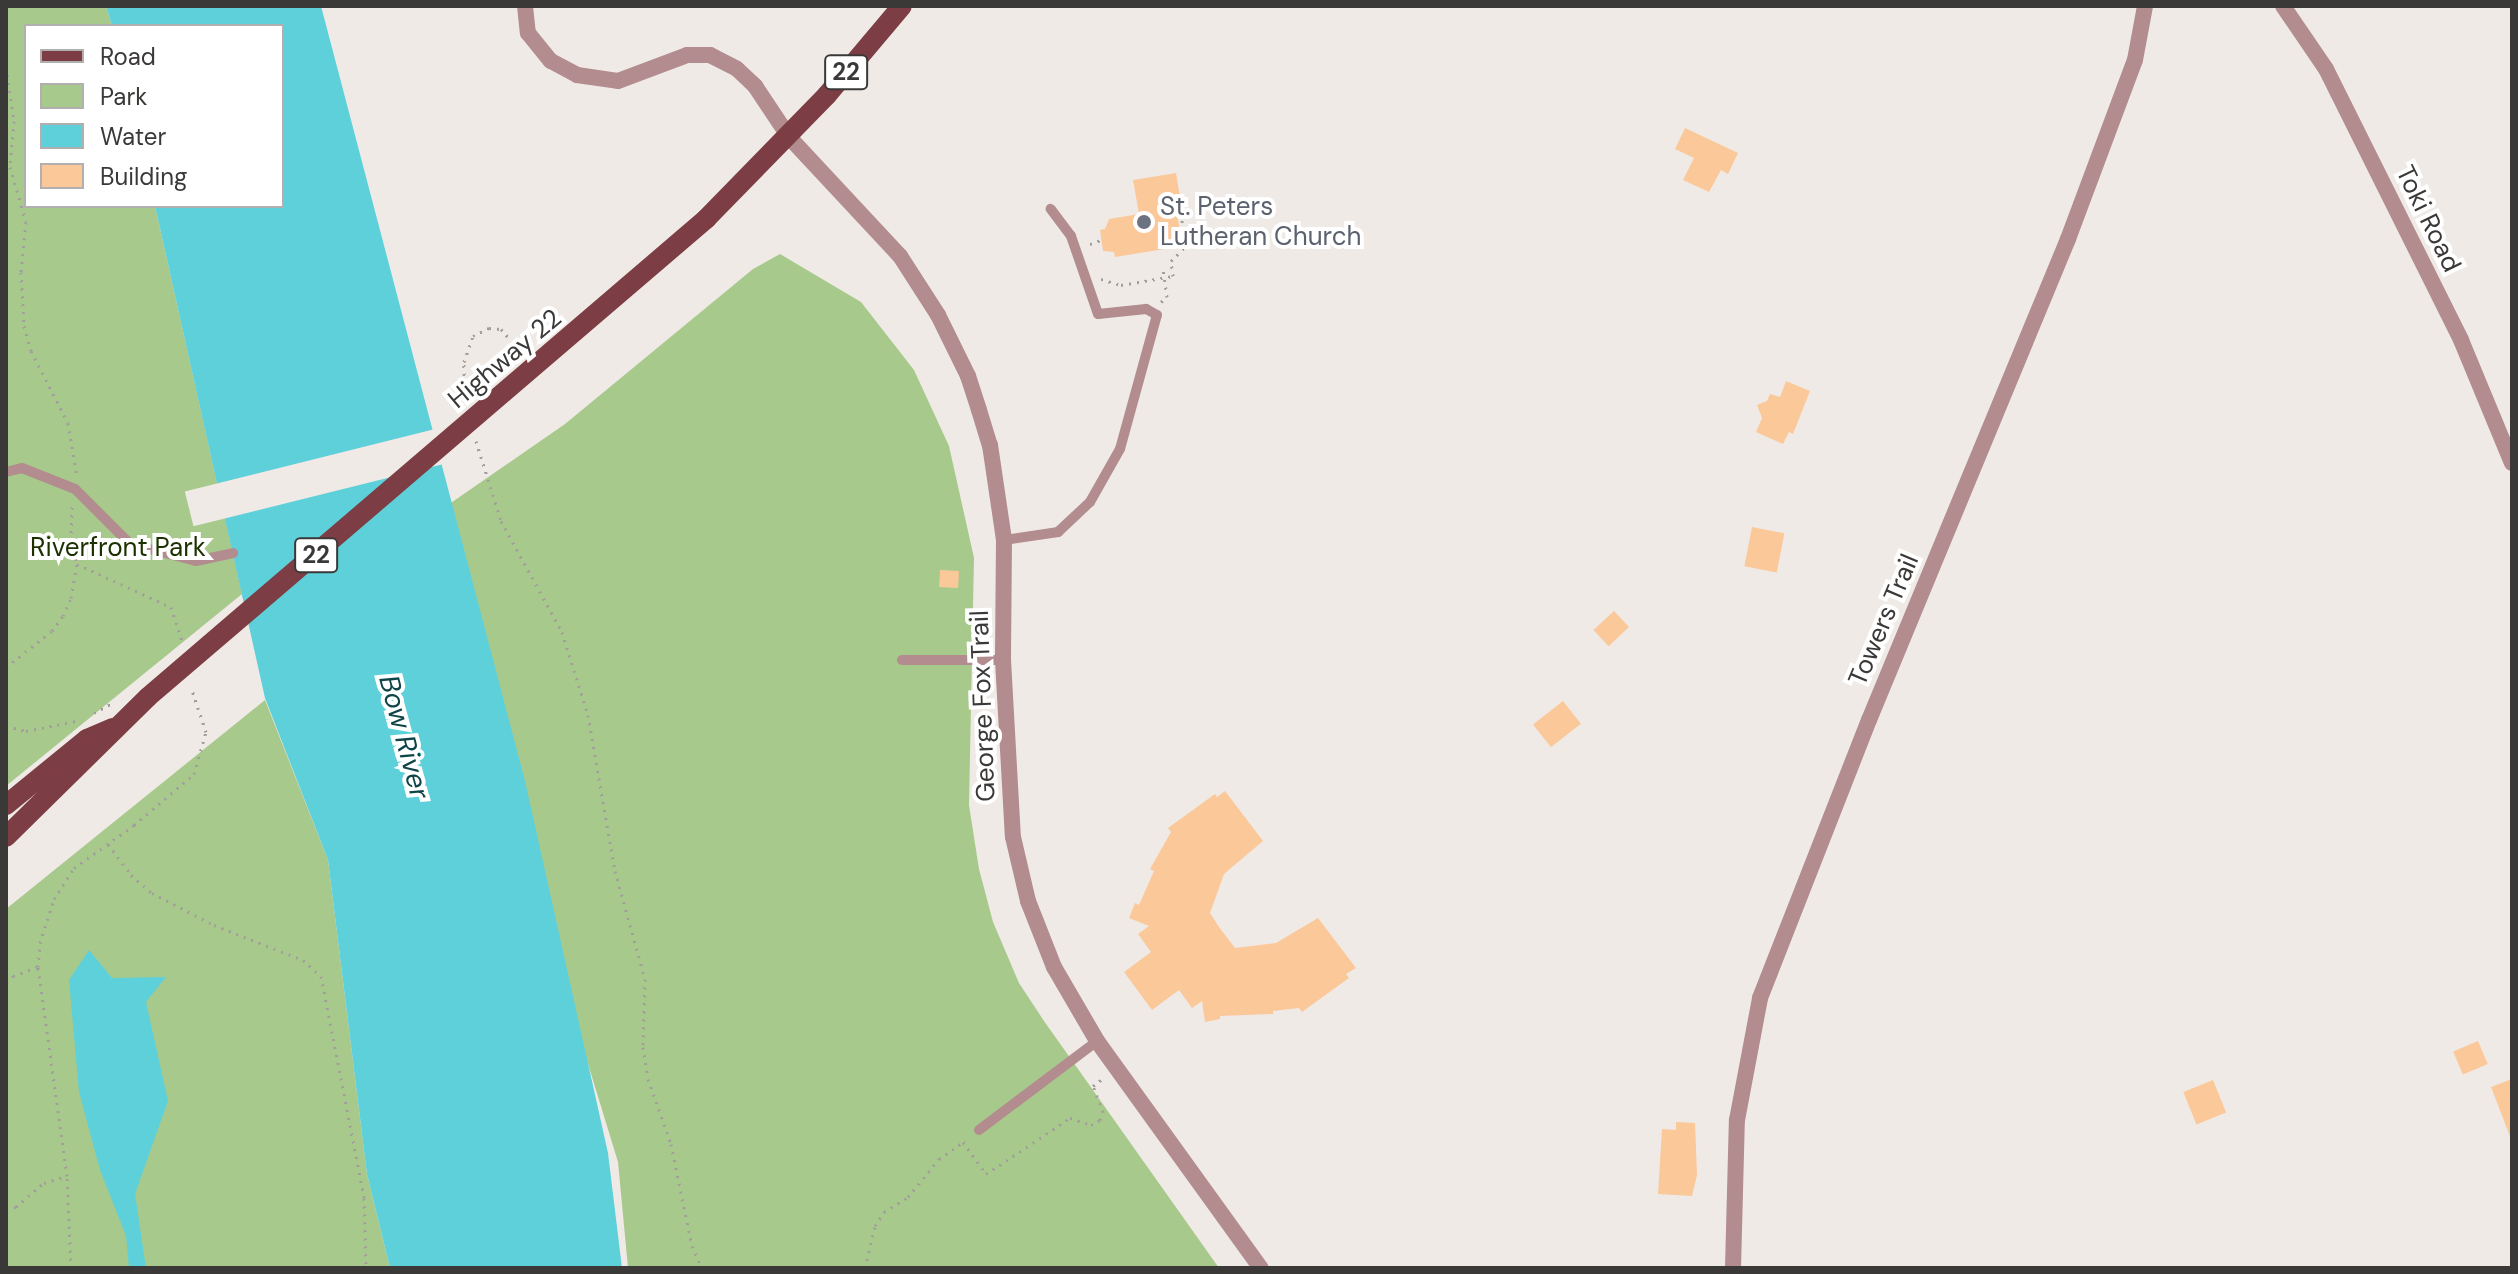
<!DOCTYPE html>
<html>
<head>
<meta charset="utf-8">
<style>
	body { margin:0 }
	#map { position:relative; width:2518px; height:1274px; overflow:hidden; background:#efeae6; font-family:"DM Sans",sans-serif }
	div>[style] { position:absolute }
	.green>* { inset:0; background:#a8c98c }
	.water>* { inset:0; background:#5dd0d9 }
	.pier>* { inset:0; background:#efeae6; transform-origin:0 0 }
	.building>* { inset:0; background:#fbc89a; transform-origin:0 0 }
	.path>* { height:3px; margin-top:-1.5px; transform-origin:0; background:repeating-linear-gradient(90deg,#a29e9b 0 2px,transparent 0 8px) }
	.service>* { height:10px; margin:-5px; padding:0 5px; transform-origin:5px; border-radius:5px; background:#b28c8e }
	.minor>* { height:16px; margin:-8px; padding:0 8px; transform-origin:8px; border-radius:8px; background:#b28c8e }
	.tertiary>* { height:16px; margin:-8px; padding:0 8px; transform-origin:8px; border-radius:8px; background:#b28c8e }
	.primary>* { height:20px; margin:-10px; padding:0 10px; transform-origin:10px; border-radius:10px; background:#7d3d44 }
	.dots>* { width:22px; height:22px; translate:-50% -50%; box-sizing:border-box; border:4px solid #fff; border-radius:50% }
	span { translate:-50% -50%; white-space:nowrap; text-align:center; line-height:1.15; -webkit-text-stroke:8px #fff; paint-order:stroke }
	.shield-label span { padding:2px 6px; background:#fff; border:2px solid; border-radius:6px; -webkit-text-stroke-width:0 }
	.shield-label { font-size:24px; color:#3b3938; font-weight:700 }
	.worship-label { font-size:26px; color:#5b616d }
	.left { translate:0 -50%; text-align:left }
	.street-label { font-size:26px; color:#3b3938 }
	.park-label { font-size:26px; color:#1b3100 }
	.water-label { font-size:28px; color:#0f4448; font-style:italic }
	.frame { position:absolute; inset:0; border:8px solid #3b3938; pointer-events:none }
	.legend { position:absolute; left:24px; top:24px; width:260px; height:184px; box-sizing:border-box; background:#fff; border:2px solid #b1b0af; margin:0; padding:10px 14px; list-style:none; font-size:24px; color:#3b3938 }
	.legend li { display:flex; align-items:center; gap:16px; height:40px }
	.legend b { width:40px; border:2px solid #b1b0af }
</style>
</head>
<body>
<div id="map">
	<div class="green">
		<i style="clip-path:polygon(6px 6px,106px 6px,112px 26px,26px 26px,26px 206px,155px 206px,242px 594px,6px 786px)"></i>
		<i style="clip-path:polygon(780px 254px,861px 302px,914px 370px,949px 446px,974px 558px,969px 805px,979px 869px,993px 922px,1019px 983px,1044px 1021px,1219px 1268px,628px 1268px,618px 1162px,530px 874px,445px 507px,565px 424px,753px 269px)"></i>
		<i style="clip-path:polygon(265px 700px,328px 860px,367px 1174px,390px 1268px,6px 1268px,6px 909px)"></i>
	</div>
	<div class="water">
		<i style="clip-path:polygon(106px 6px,321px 6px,525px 781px,608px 1153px,622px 1268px,390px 1268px,367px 1174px,328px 860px,265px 698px,155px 206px,282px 206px,282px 26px,112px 26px)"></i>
		<i style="clip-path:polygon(89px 950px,112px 978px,166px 977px,146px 1002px,168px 1101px,135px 1194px,146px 1268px,129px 1268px,126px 1236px,100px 1170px,79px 1092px,69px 980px)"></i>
	</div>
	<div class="pier">
		<i style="left:439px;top:428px;width:36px;height:262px;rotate:76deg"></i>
	</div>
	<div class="building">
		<i style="clip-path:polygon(1685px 128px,1738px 153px,1728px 174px,1721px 170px,1709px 192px,1683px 180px,1694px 158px,1675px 149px)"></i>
		<i style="clip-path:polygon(1176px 173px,1182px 209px,1176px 210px,1183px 246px,1115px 257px,1114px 252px,1103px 251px,1100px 230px,1105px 229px,1109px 219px,1139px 214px,1133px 180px)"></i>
		<i style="clip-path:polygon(1786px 381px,1810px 391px,1793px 434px,1789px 432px,1783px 444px,1756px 432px,1762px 418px,1757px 405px,1767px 401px,1770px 394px,1780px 397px)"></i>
		<i style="left:1752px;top:527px;width:33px;height:40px;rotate:11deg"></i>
		<i style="left:940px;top:570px;width:19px;height:17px;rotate:3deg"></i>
		<i style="left:1614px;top:611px;width:22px;height:28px;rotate:47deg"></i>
		<i style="left:1563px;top:701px;width:29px;height:38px;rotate:52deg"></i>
		<i style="clip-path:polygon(1225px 791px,1263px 841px,1224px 874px,1210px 913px,1219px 927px,1235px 948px,1276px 943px,1318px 918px,1356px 968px,1346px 974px,1349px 978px,1302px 1012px,1299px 1008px,1273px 1011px,1273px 1014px,1220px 1016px,1220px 1019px,1205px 1022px,1202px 1001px,1192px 1008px,1179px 990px,1152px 1010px,1124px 972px,1151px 952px,1138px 934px,1149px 926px,1129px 918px,1135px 903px,1139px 905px,1154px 871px,1150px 869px,1171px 832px,1168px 828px,1215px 794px,1217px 797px)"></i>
		<i style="left:2478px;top:1041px;width:25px;height:27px;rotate:67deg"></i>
		<i style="clip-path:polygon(2512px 1079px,2512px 1139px,2511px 1139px,2491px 1087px)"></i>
		<i style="left:2213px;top:1080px;width:35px;height:32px;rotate:68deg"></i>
		<i style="clip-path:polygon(1676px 1122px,1695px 1123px,1697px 1175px,1692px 1196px,1658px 1194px,1662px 1129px,1676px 1130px)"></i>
	</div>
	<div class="path">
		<i style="left:6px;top:67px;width:55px;rotate:81.6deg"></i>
		<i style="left:14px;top:121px;width:46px;rotate:95deg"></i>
		<i style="left:10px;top:167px;width:57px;rotate:73.8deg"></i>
		<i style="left:26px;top:222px;width:50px;rotate:95.7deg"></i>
		<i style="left:21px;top:272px;width:54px;rotate:86.8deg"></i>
		<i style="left:24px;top:326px;width:26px;rotate:74deg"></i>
		<i style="left:31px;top:351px;width:81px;rotate:62.8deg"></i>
		<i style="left:68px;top:423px;width:54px;rotate:80.4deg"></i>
		<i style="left:1090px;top:244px;width:12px;rotate:-20deg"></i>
		<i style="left:1101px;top:279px;width:21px;rotate:17deg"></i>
		<i style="left:1121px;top:285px;width:53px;rotate:-9.8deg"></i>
		<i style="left:1173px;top:276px;width:15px;rotate:-98deg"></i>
		<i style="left:1171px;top:261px;width:21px;rotate:-45deg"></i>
		<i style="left:1186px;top:246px;width:37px;rotate:-99deg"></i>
		<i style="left:1161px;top:302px;width:8px;rotate:-40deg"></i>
		<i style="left:1167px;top:297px;width:29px;rotate:-98deg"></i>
		<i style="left:465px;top:399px;width:37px;rotate:-92deg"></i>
		<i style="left:464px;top:362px;width:28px;rotate:-71deg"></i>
		<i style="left:473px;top:336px;width:18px;rotate:-27deg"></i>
		<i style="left:489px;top:328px;width:12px;rotate:5deg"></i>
		<i style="left:501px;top:329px;width:18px;rotate:49deg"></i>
		<i style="left:513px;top:343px;width:14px;rotate:86deg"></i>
		<i style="left:476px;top:441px;width:84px;rotate:72.6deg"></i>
		<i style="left:501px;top:521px;width:127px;rotate:61.2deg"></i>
		<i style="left:562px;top:632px;width:87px;rotate:72.6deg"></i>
		<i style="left:588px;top:715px;width:158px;rotate:80.2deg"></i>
		<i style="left:615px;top:871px;width:112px;rotate:74.5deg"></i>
		<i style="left:645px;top:979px;width:68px;rotate:91.7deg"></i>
		<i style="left:643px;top:1047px;width:32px;rotate:81deg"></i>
		<i style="left:648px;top:1079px;width:69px;rotate:70.5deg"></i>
		<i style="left:671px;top:1144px;width:104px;rotate:78.4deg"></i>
		<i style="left:692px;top:1246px;width:24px;rotate:66deg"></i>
		<i style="left:72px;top:507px;width:36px;rotate:92deg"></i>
		<i style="left:71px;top:543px;width:22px;rotate:74deg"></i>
		<i style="left:77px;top:564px;width:103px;rotate:24.6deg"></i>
		<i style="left:171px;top:607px;width:35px;rotate:72deg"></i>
		<i style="left:6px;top:667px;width:58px;rotate:-38deg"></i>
		<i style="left:52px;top:631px;width:19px;rotate:-54deg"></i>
		<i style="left:63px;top:616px;width:20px;rotate:-66deg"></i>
		<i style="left:71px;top:598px;width:35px;rotate:-80deg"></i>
		<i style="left:94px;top:713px;width:21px;rotate:-29deg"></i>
		<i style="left:6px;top:726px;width:21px;rotate:14deg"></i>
		<i style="left:26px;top:731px;width:51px;rotate:-11.3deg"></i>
		<i style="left:108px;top:844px;width:39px;rotate:53deg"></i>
		<i style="left:131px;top:875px;width:28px;rotate:41deg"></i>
		<i style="left:152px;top:893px;width:70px;rotate:27.3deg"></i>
		<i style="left:214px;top:925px;width:96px;rotate:21.5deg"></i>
		<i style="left:303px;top:960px;width:24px;rotate:42deg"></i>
		<i style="left:321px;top:976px;width:226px;rotate:79deg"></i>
		<i style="left:364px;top:1198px;width:70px;rotate:88.4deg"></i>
		<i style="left:6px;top:982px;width:9px;rotate:-41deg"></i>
		<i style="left:13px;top:976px;width:27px;rotate:-20deg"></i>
		<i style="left:963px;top:1142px;width:39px;rotate:54deg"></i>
		<i style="left:986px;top:1174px;width:101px;rotate:-33.7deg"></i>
		<i style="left:1070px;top:1118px;width:22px;rotate:18deg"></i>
		<i style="left:1091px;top:1125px;width:10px;rotate:-29deg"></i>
		<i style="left:1100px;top:1120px;width:9px;rotate:-69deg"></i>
		<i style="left:1103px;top:1112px;width:28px;rotate:-111deg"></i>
		<i style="left:1093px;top:1086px;width:11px;rotate:-38deg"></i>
		<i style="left:6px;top:1208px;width:10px;rotate:-6deg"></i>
		<i style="left:16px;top:1207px;width:37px;rotate:-41deg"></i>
		<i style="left:44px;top:1183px;width:24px;rotate:-17deg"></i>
		<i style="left:71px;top:1268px;width:92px;rotate:-92.5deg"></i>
		<i style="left:67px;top:1176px;width:211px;rotate:-97.9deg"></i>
		<i style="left:38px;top:967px;width:24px;rotate:-85deg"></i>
		<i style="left:40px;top:943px;width:46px;rotate:-72.3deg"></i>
		<i style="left:54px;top:899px;width:37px;rotate:-57deg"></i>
		<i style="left:74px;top:868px;width:74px;rotate:-35.6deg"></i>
		<i style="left:134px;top:825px;width:79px;rotate:-40.4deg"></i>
		<i style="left:194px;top:774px;width:44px;rotate:-74.1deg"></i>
		<i style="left:206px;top:732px;width:47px;rotate:-108.4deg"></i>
		<i style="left:865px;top:1268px;width:43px;rotate:-76.6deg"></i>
		<i style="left:875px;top:1226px;width:17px;rotate:-57deg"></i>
		<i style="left:884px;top:1212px;width:28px;rotate:-32deg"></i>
		<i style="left:908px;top:1197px;width:49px;rotate:-50.8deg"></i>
		<i style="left:939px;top:1159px;width:32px;rotate:-35deg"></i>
	</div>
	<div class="service">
		<i style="left:6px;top:472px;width:16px;rotate:-14deg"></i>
		<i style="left:22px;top:468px;width:57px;rotate:21.6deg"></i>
		<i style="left:75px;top:489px;width:78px;rotate:45deg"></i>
		<i style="left:130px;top:544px;width:68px;rotate:14.4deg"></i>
		<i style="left:196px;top:561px;width:38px;rotate:-12deg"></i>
		<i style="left:1004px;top:540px;width:55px;rotate:-8.4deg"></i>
		<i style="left:1058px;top:532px;width:44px;rotate:-43.2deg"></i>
		<i style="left:1090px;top:502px;width:61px;rotate:-60.5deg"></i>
		<i style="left:1120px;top:449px;width:139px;rotate:-74.6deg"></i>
		<i style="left:1157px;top:315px;width:13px;rotate:-151deg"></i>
		<i style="left:1146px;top:309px;width:48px;rotate:174.1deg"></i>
		<i style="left:1098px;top:314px;width:83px;rotate:-109.1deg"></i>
		<i style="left:1071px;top:236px;width:34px;rotate:-127deg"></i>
		<i style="left:902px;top:660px;width:101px"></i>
		<i style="left:979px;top:1130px;width:148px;rotate:-37deg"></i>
	</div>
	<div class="minor">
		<i style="left:525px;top:6px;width:27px;rotate:84deg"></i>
		<i style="left:528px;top:33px;width:36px;rotate:51deg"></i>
		<i style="left:551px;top:61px;width:30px;rotate:28deg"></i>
		<i style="left:577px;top:75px;width:41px;rotate:8.3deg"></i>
		<i style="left:618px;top:81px;width:74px;rotate:-20.6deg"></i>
		<i style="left:687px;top:55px;width:23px"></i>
		<i style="left:710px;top:55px;width:30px;rotate:27deg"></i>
		<i style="left:737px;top:69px;width:25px;rotate:43deg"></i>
		<i style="left:755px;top:86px;width:61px;rotate:56.3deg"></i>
		<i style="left:2283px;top:6px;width:76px;rotate:55.7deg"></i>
		<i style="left:2326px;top:69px;width:303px;rotate:63.5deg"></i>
		<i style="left:2461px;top:340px;width:133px;rotate:67.5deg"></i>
		<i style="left:1733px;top:1268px;width:148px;rotate:-88.5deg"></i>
		<i style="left:1737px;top:1120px;width:124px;rotate:-79.3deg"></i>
		<i style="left:1760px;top:998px;width:299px;rotate:-68.6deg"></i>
		<i style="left:1869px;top:720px;width:521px;rotate:-67.52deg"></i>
		<i style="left:2068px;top:239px;width:191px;rotate:-69.5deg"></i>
		<i style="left:2135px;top:60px;width:55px;rotate:-79.5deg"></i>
	</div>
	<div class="tertiary">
		<i style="left:789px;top:137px;width:163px;rotate:47deg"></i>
		<i style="left:900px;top:256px;width:70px;rotate:57.2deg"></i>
		<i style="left:938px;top:315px;width:68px;rotate:63.8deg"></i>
		<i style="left:968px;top:376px;width:36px;rotate:72deg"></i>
		<i style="left:979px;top:410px;width:37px;rotate:73deg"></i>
		<i style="left:990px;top:445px;width:96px;rotate:81.6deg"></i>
		<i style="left:1004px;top:540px;width:120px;rotate:90.5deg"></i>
		<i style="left:1003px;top:660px;width:177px;rotate:86.8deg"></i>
		<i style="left:1013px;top:837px;width:66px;rotate:76.8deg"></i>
		<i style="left:1028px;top:901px;width:71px;rotate:68.5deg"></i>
		<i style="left:1054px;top:967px;width:86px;rotate:59.8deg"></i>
		<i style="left:1097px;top:1041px;width:280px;rotate:54.2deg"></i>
	</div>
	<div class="primary">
		<i style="left:6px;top:805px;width:104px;rotate:-39.2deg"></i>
		<i style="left:87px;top:739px;width:28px;rotate:-23deg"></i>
		<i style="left:6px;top:837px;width:199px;rotate:-44.6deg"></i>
		<i style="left:148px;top:697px;width:735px;rotate:-40.58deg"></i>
		<i style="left:706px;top:219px;width:173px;rotate:-45.7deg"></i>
		<i style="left:827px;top:95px;width:116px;rotate:-49.9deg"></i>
	</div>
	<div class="dots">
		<i style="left:1144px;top:222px;background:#6b7280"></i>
	</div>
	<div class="shield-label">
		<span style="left:846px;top:72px">22</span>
		<span style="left:316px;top:555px">22</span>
	</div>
	<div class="worship-label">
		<span class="left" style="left:1160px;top:222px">St. Peters<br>Lutheran Church</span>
	</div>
	<div class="street-label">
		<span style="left:2428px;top:219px;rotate:64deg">Toki Road</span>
		<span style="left:505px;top:359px;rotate:-40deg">Highway 22</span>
		<span style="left:1884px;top:620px;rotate:-67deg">Towers Trail</span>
		<span style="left:983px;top:706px;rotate:-92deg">George Fox Trail</span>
	</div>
	<div class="park-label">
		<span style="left:118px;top:548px">Riverfront Park</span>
	</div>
	<div class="water-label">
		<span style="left:404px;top:737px;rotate:75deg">Bow River</span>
	</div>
	<div class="frame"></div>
	<ul class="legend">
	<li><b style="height:10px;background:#7d3d44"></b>Road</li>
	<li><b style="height:22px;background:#a8c98c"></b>Park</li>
	<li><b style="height:22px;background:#5dd0d9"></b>Water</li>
	<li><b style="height:22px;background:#fbc89a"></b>Building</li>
	</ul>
</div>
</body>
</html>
